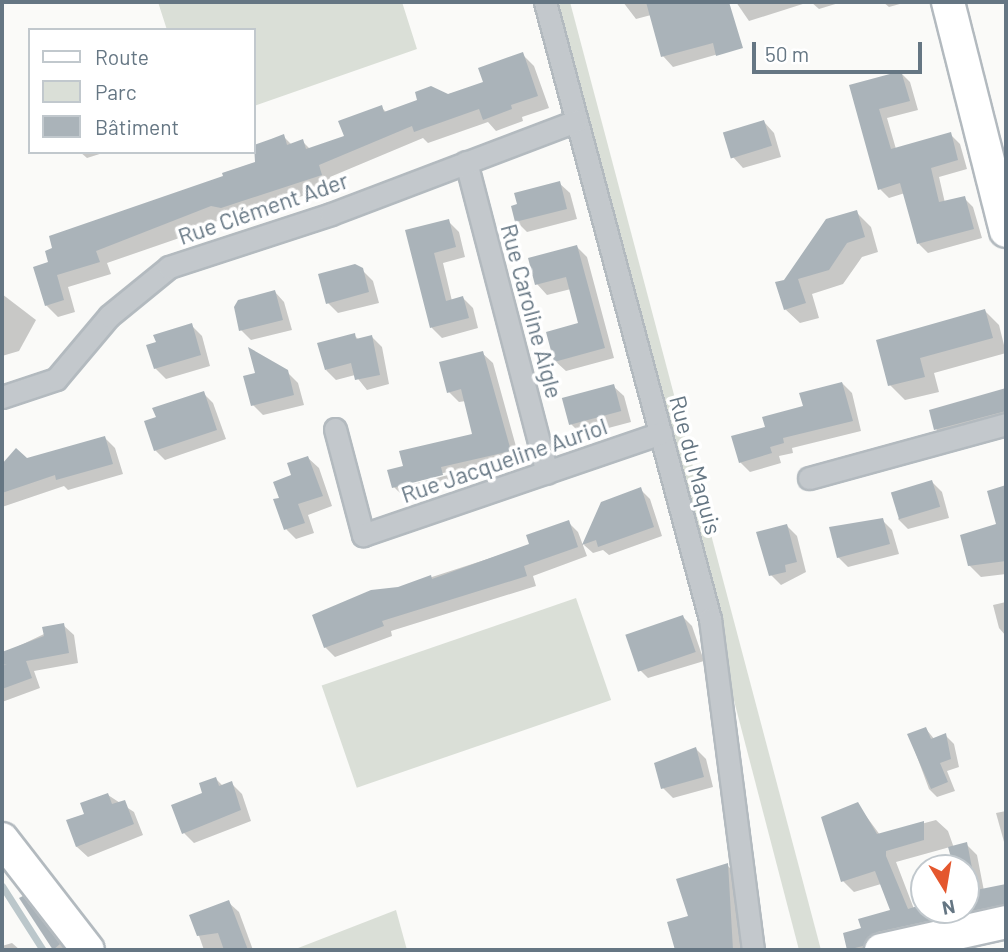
<!DOCTYPE html>
<html>
<head>
<meta charset="utf-8">
<style>
	body { margin:0 }
	#map { position:relative; width:1008px; height:952px; overflow:hidden; background:#fafaf8; font-family:Barlow,sans-serif }
	div>[style] { position:absolute }
	.green>* { inset:0; background:#dadfd7; transform-origin:0 0 }
	.shadow>* { inset:0; background:#0003 }
	.stream>* { height:7px; margin:-3.5px; padding:0 3.5px; transform-origin:3.5px; border-radius:3.5px; background:#bbc7cb }
	.building>* { inset:0; background:#aab3b9; transform-origin:0 0 }
	.roads { filter:drop-shadow(2px 0 #b3babf) drop-shadow(-2px 0 #b3babf) drop-shadow(0 2px #b3babf) drop-shadow(0 -2px #b3babf) }
	.street>* { height:21px; margin:-10.5px; padding:0 10.5px; transform-origin:10.5px; border-radius:10.5px; background:#c3c8cc }
	.secondary>* { height:32px; margin:-16px; padding:0 16px; transform-origin:16px; border-radius:16px; background:#fff }
	span { translate:-50% -50%; white-space:nowrap; text-align:center; line-height:1.15; -webkit-text-stroke:7px #fff; paint-order:stroke }
	.street-label { font-size:23px; color:#657683 }
	.frame { position:absolute; inset:0; border:4px solid #657683; pointer-events:none }
	.legend { position:absolute; left:28px; top:28px; width:228px; height:126px; box-sizing:border-box; background:#fff; border:2px solid #c1c8cd; margin:0; padding:9px 12px; list-style:none; font-size:21px; color:#657683 }
	.legend li { display:flex; align-items:center; gap:14px; height:35px }
	.legend b { width:35px; border:2px solid #c1c8cd }
	.north { position:absolute; left:910px; top:854px; width:70px; height:70px; box-sizing:border-box; background:#fff; border:2px solid #c1c8cd; border-radius:50%; rotate:169deg; font-size:19px; font-weight:700; line-height:28px; text-align:center; color:#657683 }
	.north::after { content:''; display:block; margin:auto; width:24px; height:32px; background:#e4572e; clip-path:polygon(50% 0,100% 100%,50% 72%,0 100%) }
	.scale { position:absolute; left:752px; top:42px; width:170px; height:32px; box-sizing:border-box; border:4px solid #657683; border-top:0; padding-left:9px; font-size:21px; line-height:24px; white-space:nowrap; color:#657683; -webkit-text-stroke:5px #fff; paint-order:stroke }
</style>
</head>
<body>
<div id="map">
	<div class="green">
		<i style="clip-path:polygon(158px 2px,402px 2px,417px 49px,254px 106px,254px 30px,167px 30px)"></i>
		<i style="clip-path:polygon(552px 2px,570px 2px,821px 950px,799px 950px)"></i>
		<i style="left:576px;top:598px;width:108px;height:269px;rotate:71deg"></i>
		<i style="clip-path:polygon(396px 910px,407px 950px,293px 950px)"></i>
	</div>
	<div class="shadow">
		<i style="clip-path:polygon(623px 2px,675px 2px,680px 17px,701px 11px,722px 53px,673px 67px,663px 56px,651px 15px,636px 19px)"></i>
		<i style="clip-path:polygon(736px 2px,809px 2px,749px 21px)"></i>
		<i style="clip-path:polygon(811px 2px,842px 2px,819px 9px)"></i>
		<i style="clip-path:polygon(883px 2px,907px 2px,889px 7px)"></i>
		<i style="clip-path:polygon(522px 54px,534px 66px,549px 108px,522px 117px,523px 121px,496px 131px,488px 122px,428px 143px,423px 138px,330px 177px,333px 187px,187px 230px,188px 235px,107px 263px,111px 274px,68px 287px,75px 312px,58px 317px,46px 305px,50px 263px,257px 163px,254px 147px,283px 136px,292px 145px,302px 141px,310px 149px,346px 137px,381px 107px,387px 113px,485px 83px)"></i>
		<i style="clip-path:polygon(901px 73px,910px 82px,918px 110px,887px 118px,896px 149px,950px 134px,960px 144px,967px 169px,939px 177px,945px 203px,964px 198px,973px 207px,982px 238px,928px 253px,919px 244px,905px 193px,889px 198px,880px 189px,851px 86px)"></i>
		<i style="clip-path:polygon(764px 122px,774px 133px,781px 157px,743px 168px,733px 157px)"></i>
		<i style="clip-path:polygon(80px 152px,106px 152px,87px 158px)"></i>
		<i style="clip-path:polygon(559px 183px,570px 193px,577px 219px,527px 232px,517px 222px,513px 207px)"></i>
		<i style="clip-path:polygon(856px 212px,871px 227px,878px 252px,862px 257px,843px 284px,812px 294px,819px 318px,800px 323px,785px 309px,785px 281px)"></i>
		<i style="clip-path:polygon(448px 221px,459px 232px,465px 257px,443px 263px,452px 301px,463px 298px,473px 308px,478px 328px,442px 338px,432px 328px,407px 232px)"></i>
		<i style="clip-path:polygon(577px 247px,587px 257px,614px 358px,566px 371px,555px 361px,580px 325px,571px 289px,547px 295px,537px 284px)"></i>
		<i style="clip-path:polygon(362px 270px,373px 281px,379px 303px,338px 313px,328px 303px)"></i>
		<i style="clip-path:polygon(275px 292px,284px 302px,292px 330px,251px 340px,241px 330px)"></i>
		<i style="clip-path:polygon(2px 294px,36px 320px,19px 351px,2px 356px)"></i>
		<i style="clip-path:polygon(985px 311px,999px 325px,1006px 353px,934px 373px,939px 392px,905px 400px,890px 385px,878px 341px)"></i>
		<i style="clip-path:polygon(191px 325px,202px 336px,210px 366px,166px 379px,155px 368px)"></i>
		<i style="clip-path:polygon(354px 335px,359px 340px,372px 337px,382px 347px,389px 384px,367px 390px,355px 375px,336px 380px,326px 370px)"></i>
		<i style="clip-path:polygon(evenodd,482px 353px,493px 363px,520px 461px,450px 477px,452px 485px,404px 497px,394px 487px,406px 467px,474px 436px,466px 401px,459px 402px,449px 392px,482px 353px,451px 471px,452px 474px,398px 488px,398px 485px,451px 471px)"></i>
		<i style="clip-path:polygon(287px 372px,298px 383px,304px 405px,263px 415px,253px 405px)"></i>
		<i style="clip-path:polygon(842px 383px,852px 393px,861px 431px,792px 448px,793px 453px,779px 456px,781px 463px,750px 472px,740px 462px,767px 428px)"></i>
		<i style="clip-path:polygon(613px 386px,624px 396px,631px 422px,582px 435px,571px 424px)"></i>
		<i style="clip-path:polygon(1006px 390px,1006px 428px,950px 443px,936px 429px,931px 411px)"></i>
		<i style="clip-path:polygon(203px 393px,213px 403px,226px 439px,165px 460px,155px 450px)"></i>
		<i style="clip-path:polygon(104px 437px,115px 448px,123px 474px,68px 490px,64px 486px,2px 507px,2px 466px,16px 451px,26px 460px)"></i>
		<i style="clip-path:polygon(308px 458px,319px 468px,332px 506px,308px 515px,314px 533px,296px 539px,286px 529px,281px 499px)"></i>
		<i style="clip-path:polygon(932px 482px,942px 492px,949px 518px,908px 529px,898px 519px)"></i>
		<i style="clip-path:polygon(1006px 488px,1006px 574px,981px 577px,969px 565px,998px 526px,989px 492px)"></i>
		<i style="clip-path:polygon(640px 489px,650px 499px,662px 536px,609px 555px,603px 550px,593px 553px,584px 545px,602px 503px)"></i>
		<i style="clip-path:polygon(882px 520px,892px 530px,899px 554px,848px 567px,838px 557px)"></i>
		<i style="clip-path:polygon(568px 522px,578px 532px,587px 556px,533px 576px,536px 586px,391px 631px,392px 636px,335px 657px,325px 647px,398px 588px,531px 545px)"></i>
		<i style="clip-path:polygon(787px 526px,797px 536px,806px 572px,781px 585px,771px 575px)"></i>
		<i style="clip-path:polygon(1006px 602px,1006px 636px,999px 628px,993px 605px)"></i>
		<i style="clip-path:polygon(683px 617px,692px 626px,704px 661px,648px 678px,638px 668px)"></i>
		<i style="clip-path:polygon(63px 625px,74px 635px,78px 663px,34px 671px,40px 688px,2px 702px,2px 654px)"></i>
		<i style="clip-path:polygon(926px 729px,935px 740px,946px 736px,954px 744px,959px 767px,947px 771px,955px 791px,937px 797px,929px 789px,909px 735px)"></i>
		<i style="clip-path:polygon(696px 749px,706px 759px,713px 787px,673px 798px,663px 788px)"></i>
		<i style="clip-path:polygon(216px 779px,223px 786px,231px 783px,242px 794px,251px 821px,194px 843px,184px 833px)"></i>
		<i style="clip-path:polygon(108px 795px,134px 812px,143px 835px,88px 857px,77px 847px,68px 821px,86px 815px)"></i>
		<i style="clip-path:polygon(evenodd,858px 805px,880px 835px,936px 820px,948px 831px,954px 848px,966px 844px,977px 855px,984px 891px,1006px 888px,1006px 916px,881px 950px,849px 950px,863px 929px,892px 911px,881px 884px,854px 892px,843px 881px,858px 805px,950px 847px,956px 868px,966px 868px,966px 910px,914px 909px,896px 862px,950px 847px)"></i>
		<i style="clip-path:polygon(1006px 811px,1006px 849px,996px 813px)"></i>
		<i style="clip-path:polygon(727px 865px,740px 878px,745px 950px,677px 950px,669px 924px,690px 917px)"></i>
		<i style="clip-path:polygon(21px 899px,33px 908px,65px 950px,54px 950px)"></i>
		<i style="clip-path:polygon(228px 902px,239px 912px,253px 950px,204px 950px,192px 916px)"></i>
		<i style="clip-path:polygon(12px 943px,20px 950px,2px 950px,2px 946px)"></i>
	</div>
	<div class="stream">
		<i style="left:2px;top:886px;width:76px;rotate:57.4deg"></i>
	</div>
	<div class="building">
		<i style="clip-path:polygon(646px 2px,729px 2px,743px 48px,716px 56px,713px 43px,661px 57px)"></i>
		<i style="clip-path:polygon(523px 52px,538px 96px,511px 105px,512px 109px,483px 120px,479px 109px,414px 132px,412px 126px,319px 165px,322px 175px,221px 208px,211px 206px,96px 251px,100px 262px,57px 275px,64px 300px,45px 306px,33px 267px,48px 262px,45px 251px,52px 248px,49px 236px,223px 176px,222px 173px,255px 162px,254px 145px,271px 139px,284px 134px,287px 145px,303px 139px,306px 149px,344px 136px,338px 121px,382px 105px,384px 112px,417px 100px,415px 92px,431px 86px,448px 94px,483px 82px,478px 68px)"></i>
		<i style="clip-path:polygon(901px 71px,910px 101px,879px 109px,891px 149px,951px 132px,958px 160px,931px 168px,939px 202px,965px 196px,974px 229px,917px 244px,900px 183px,878px 190px,849px 85px)"></i>
		<i style="left:764px;top:120px;width:27px;height:43px;rotate:73deg"></i>
		<i style="clip-path:polygon(560px 181px,567px 209px,515px 222px,511px 206px,517px 204px,514px 193px)"></i>
		<i style="clip-path:polygon(857px 210px,865px 237px,847px 243px,829px 270px,798px 279px,806px 303px,784px 310px,775px 282px,784px 280px,826px 219px)"></i>
		<i style="clip-path:polygon(449px 219px,456px 247px,434px 253px,446px 301px,463px 296px,469px 318px,430px 328px,405px 230px)"></i>
		<i style="clip-path:polygon(577px 245px,605px 348px,554px 362px,546px 332px,578px 323px,566px 277px,535px 285px,528px 258px)"></i>
		<i style="clip-path:polygon(355px 264px,363px 268px,369px 292px,326px 304px,318px 274px)"></i>
		<i style="clip-path:polygon(275px 290px,283px 320px,239px 331px,234px 307px,238px 300px)"></i>
		<i style="clip-path:polygon(985px 309px,993px 338px,920px 358px,925px 377px,888px 386px,876px 340px)"></i>
		<i style="clip-path:polygon(192px 323px,201px 355px,154px 369px,146px 345px,156px 342px,153px 335px)"></i>
		<i style="clip-path:polygon(355px 333px,356px 339px,372px 335px,380px 375px,355px 380px,351px 363px,325px 370px,317px 343px)"></i>
		<i style="clip-path:polygon(248px 347px,288px 370px,294px 395px,251px 406px,243px 376px,255px 373px)"></i>
		<i style="clip-path:polygon(483px 351px,511px 451px,441px 467px,443px 475px,392px 488px,387px 470px,403px 466px,399px 451px,472px 434px,461px 389px,447px 393px,439px 362px)"></i>
		<i style="clip-path:polygon(842px 382px,853px 421px,783px 438px,784px 443px,770px 447px,772px 453px,739px 463px,731px 436px,765px 427px,762px 417px,803px 406px,799px 393px)"></i>
		<i style="left:614px;top:384px;width:28px;height:54px;rotate:75deg"></i>
		<i style="clip-path:polygon(1006px 388px,1006px 411px,934px 430px,929px 410px)"></i>
		<i style="clip-path:polygon(204px 391px,217px 430px,154px 451px,144px 421px,156px 417px,152px 408px)"></i>
		<i style="clip-path:polygon(105px 436px,113px 464px,56px 480px,55px 475px,2px 493px,2px 464px,16px 448px,27px 458px)"></i>
		<i style="clip-path:polygon(308px 456px,323px 496px,298px 504px,305px 523px,284px 530px,273px 499px,279px 498px,273px 482px,291px 475px,287px 463px)"></i>
		<i style="left:932px;top:480px;width:28px;height:43px;rotate:73deg"></i>
		<i style="clip-path:polygon(1006px 485px,1006px 561px,968px 566px,960px 535px,996px 524px,987px 491px)"></i>
		<i style="clip-path:polygon(641px 487px,654px 527px,598px 547px,596px 540px,582px 545px,601px 502px)"></i>
		<i style="clip-path:polygon(883px 518px,890px 544px,837px 558px,829px 527px)"></i>
		<i style="clip-path:polygon(569px 520px,578px 547px,524px 566px,527px 576px,382px 621px,384px 626px,324px 648px,312px 615px,371px 590px,398px 587px,431px 575px,432px 579px,529px 544px,526px 535px)"></i>
		<i style="clip-path:polygon(787px 524px,797px 562px,785px 565px,786px 572px,769px 576px,756px 532px)"></i>
		<i style="left:683px;top:615px;width:39px;height:61px;rotate:71deg"></i>
		<i style="clip-path:polygon(64px 623px,69px 653px,26px 661px,32px 678px,2px 689px,2px 666px,7px 664px,2px 665px,2px 652px,44px 636px,42px 627px)"></i>
		<i style="clip-path:polygon(926px 727px,931px 739px,946px 733px,951px 759px,940px 763px,948px 782px,931px 789px,907px 734px)"></i>
		<i style="clip-path:polygon(696px 747px,704px 777px,661px 789px,654px 763px)"></i>
		<i style="clip-path:polygon(216px 777px,219px 786px,232px 781px,241px 810px,182px 834px,171px 805px,202px 793px,199px 783px)"></i>
		<i style="clip-path:polygon(108px 793px,112px 804px,125px 800px,134px 824px,76px 847px,66px 820px,84px 814px,80px 803px)"></i>
		<i style="clip-path:polygon(858px 802px,877px 834px,924px 821px,924px 840px,886px 851px,886px 856px,908px 909px,924px 904px,924px 910px,949px 910px,951px 916px,877px 932px,863px 946px,847px 950px,843px 933px,861px 928px,858px 919px,890px 910px,875px 871px,841px 882px,821px 817px)"></i>
		<i style="clip-path:polygon(967px 842px,972px 868px,954px 868px,948px 847px)"></i>
		<i style="clip-path:polygon(728px 863px,733px 950px,675px 950px,667px 922px,688px 916px,676px 879px)"></i>
		<i style="clip-path:polygon(1006px 884px,1006px 904px,966px 912px,966px 892px)"></i>
		<i style="clip-path:polygon(23px 896px,60px 944px,53px 950px,19px 898px)"></i>
		<i style="clip-path:polygon(229px 900px,248px 950px,224px 950px,218px 933px,197px 936px,189px 915px)"></i>
	</div>
	<div class="roads">
		<div class="street">
			<i style="left:545px;top:2px;width:639px;rotate:75.03deg"></i>
			<i style="left:710px;top:619px;width:334px;rotate:82.6deg"></i>
			<i style="left:466px;top:162px;width:321px;rotate:75.4deg"></i>
			<i style="left:2px;top:397px;width:57px;rotate:-18.4deg"></i>
			<i style="left:56px;top:379px;width:82px;rotate:-49.9deg"></i>
			<i style="left:109px;top:316px;width:77px;rotate:-39.2deg"></i>
			<i style="left:169px;top:267px;width:170px;rotate:-18.1deg"></i>
			<i style="left:331px;top:214px;width:262px;rotate:-20.8deg"></i>
			<i style="left:335px;top:429px;width:110px;rotate:75.2deg"></i>
			<i style="left:363px;top:535px;width:315px;rotate:-18.9deg"></i>
			<i style="left:809px;top:478px;width:204px;rotate:-15.3deg"></i>
		</div>
		<div class="secondary">
			<i style="left:948px;top:2px;width:236px;rotate:75.8deg"></i>
			<i style="left:2px;top:839px;width:140px;rotate:52.2deg"></i>
			<i style="left:881px;top:950px;width:128px;rotate:-12.6deg"></i>
		</div>
	</div>
	<div class="street-label">
		<span style="left:263px;top:208px;rotate:-19deg">Rue Clément Ader</span>
		<span style="left:532px;top:311px;rotate:75deg">Rue Caroline Aigle</span>
		<span style="left:504px;top:460px;rotate:-19deg">Rue Jacqueline Auriol</span>
		<span style="left:696px;top:465px;rotate:75deg">Rue du Maquis</span>
	</div>
	<div class="frame"></div>
	<ul class="legend">
	<li><b style="height:9px;background:#fff"></b>Route</li>
	<li><b style="height:19px;background:#dadfd7"></b>Parc</li>
	<li><b style="height:19px;background:#aab3b9"></b>Bâtiment</li>
	</ul>
	<div class="north">N</div>
	<div class="scale">50 m</div>
</div>
</body>
</html>
